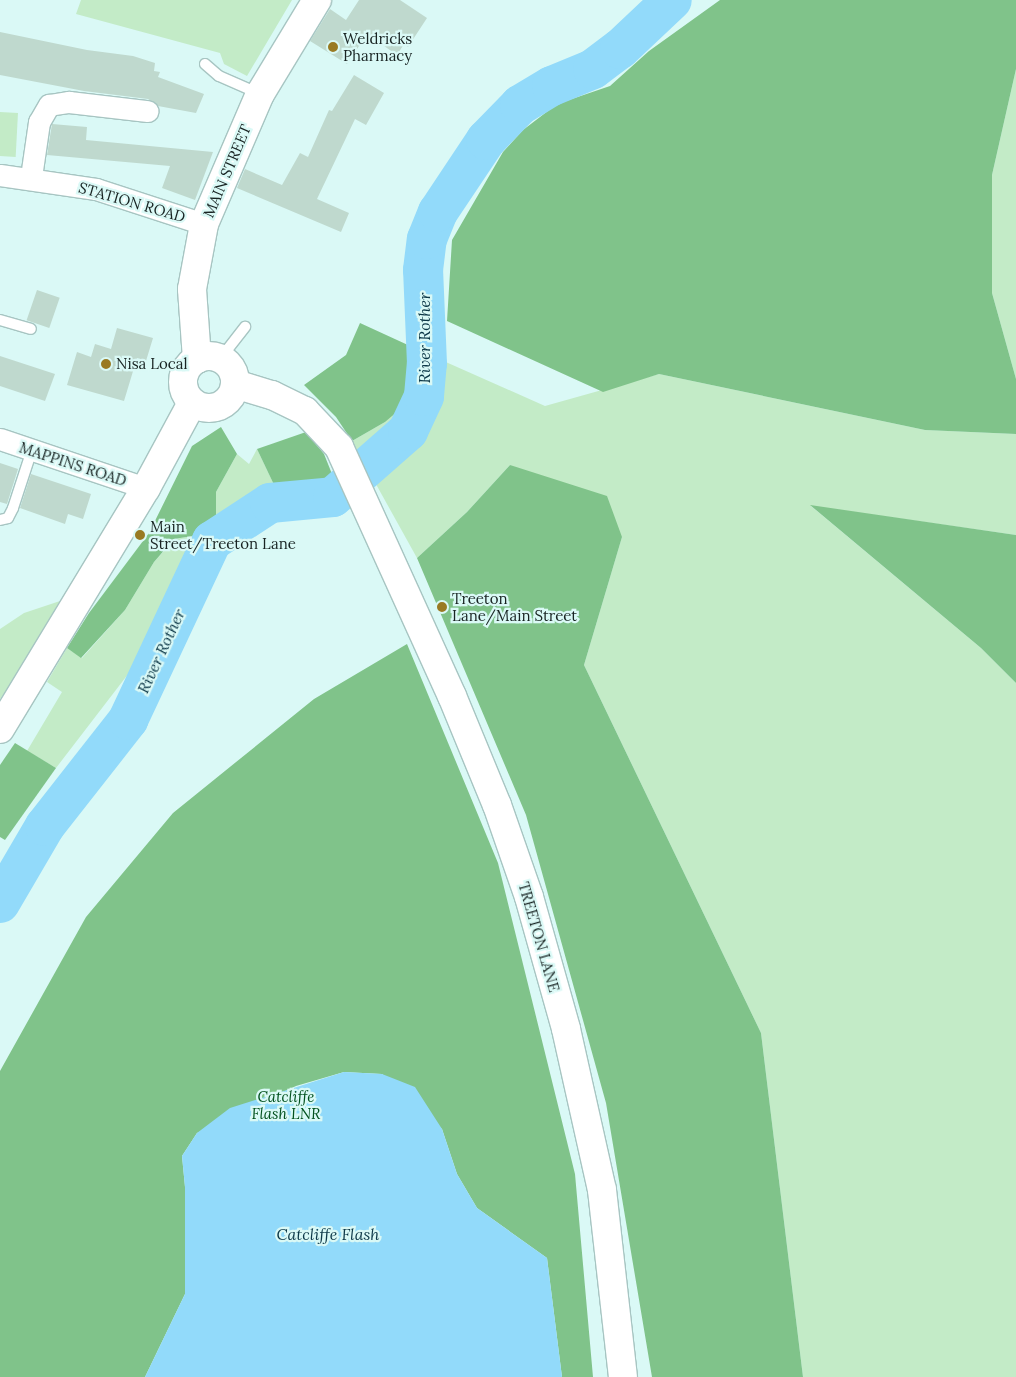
<!DOCTYPE html>
<html>
<head>
<meta charset="utf-8">
<style>
	body { margin:0 }
	#map { position:relative; width:1016px; height:1377px; overflow:hidden; background:#daf9f6; font-family:Lora,serif }
	div>[style] { position:absolute }
	.green>* { inset:0; background:#c3ebc7; transform-origin:0 0 }
	.forest>* { inset:0; background:#80c38a }
	.water>* { inset:0; background:#92dafa }
	.river>* { height:40px; margin:-20px; padding:0 20px; transform-origin:20px; border-radius:20px; background:#92dafa }
	.building>* { inset:0; background:#bfd9ce; transform-origin:0 0 }
	.roads { filter:drop-shadow(1px 0 #a7c5c2) drop-shadow(-1px 0 #a7c5c2) drop-shadow(0 1px #a7c5c2) drop-shadow(0 -1px #a7c5c2) }
	.service>* { height:10px; margin:-5px; padding:0 5px; transform-origin:5px; border-radius:5px; background:#fff }
	.minor>* { height:21px; margin:-10.5px; padding:0 10.5px; transform-origin:10.5px; border-radius:10.5px; background:#fff }
	.secondary>* { height:28px; margin:-14px; padding:0 14px; transform-origin:14px; border-radius:14px; background:#fff }
	.secondary>.ring { margin:-14px; padding:0; box-sizing:content-box; background:none; border:28px solid #fff; border-radius:50% }
	.dots>* { width:14px; height:14px; translate:-50% -50%; box-sizing:border-box; border:2px solid #daf9f6; border-radius:50% }
	span { translate:-50% -50%; white-space:nowrap; text-align:center; line-height:1.15; -webkit-text-stroke:4.5px #daf9f6; paint-order:stroke }
	.poi-label { font-size:15px; color:#182322 }
	.left { translate:0 -50%; text-align:left }
	.street-label { font-size:15px; color:#182322 }
	.park-label { font-size:15px; color:#02511e; font-style:italic }
	.water-label { font-size:16px; color:#0c3747; font-style:italic }
</style>
</head>
<body>
<div id="map">
	<div class="green">
		<i style="clip-path:polygon(81px 0,292px 0,247px 76px,224px 64px,220px 53px,76px 14px)"></i>
		<i style="clip-path:polygon(1016px 69px,1016px 379px,992px 293px,992px 175px)"></i>
		<i style="left:0;top:112px;width:18px;height:44px;rotate:3deg"></i>
		<i style="clip-path:polygon(421px 351px,545px 406px,659px 374px,925px 430px,1016px 434px,1016px 535px,811px 506px,981px 648px,1016px 683px,1016px 1377px,803px 1377px,761px 1033px,584px 665px,622px 537px,510px 465px,467px 512px,417px 558px,352px 441px,385px 422px,420px 379px)"></i>
		<i style="clip-path:polygon(257px 449px,276px 489px,254px 497px,216px 524px,216px 492px,237px 454px,249px 464px)"></i>
		<i style="clip-path:polygon(205px 534px,132px 669px,56px 768px,27px 751px,62px 692px,47px 682px,67px 648px,82px 658px,125px 610px,154px 562px,175px 539px)"></i>
		<i style="clip-path:polygon(60px 601px,6px 691px,0 699px,0 629px,24px 613px)"></i>
	</div>
	<div class="forest">
		<i style="clip-path:polygon(720px 0,1016px 0,1016px 69px,992px 175px,992px 293px,1016px 379px,1016px 434px,925px 430px,659px 374px,603px 392px,447px 321px,452px 240px,503px 152px,523px 130px,557px 104px,610px 86px,649px 51px)"></i>
		<i style="clip-path:polygon(360px 323px,421px 351px,420px 379px,406px 404px,385px 422px,352px 441px,336px 417px,304px 385px,346px 355px)"></i>
		<i style="clip-path:polygon(221px 427px,237px 454px,216px 492px,216px 524px,205px 534px,174px 539px,154px 562px,125px 610px,81px 658px,67px 648px,89px 613px,149px 533px,192px 446px)"></i>
		<i style="clip-path:polygon(306px 432px,324px 454px,334px 479px,276px 489px,257px 449px)"></i>
		<i style="clip-path:polygon(510px 465px,607px 496px,622px 537px,584px 665px,761px 1033px,803px 1377px,652px 1377px,606px 1103px,526px 815px,417px 558px,467px 512px)"></i>
		<i style="clip-path:polygon(810px 505px,1016px 535px,1016px 683px,981px 648px)"></i>
		<i style="clip-path:polygon(407px 644px,498px 863px,575px 1174px,593px 1377px,562px 1377px,547px 1258px,477px 1208px,457px 1174px,442px 1129px,382px 1074px,344px 1072px,296px 1086px,197px 1133px,182px 1156px,185px 1187px,185px 1294px,145px 1377px,0 1377px,0 1071px,86px 917px,173px 813px,314px 699px)"></i>
		<i style="clip-path:polygon(15px 743px,56px 768px,5px 840px,0 837px,0 765px)"></i>
	</div>
	<div class="water">
		<i style="clip-path:polygon(344px 1072px,382px 1074px,415px 1087px,442px 1129px,457px 1174px,477px 1208px,547px 1258px,562px 1377px,145px 1377px,185px 1294px,185px 1187px,182px 1156px,197px 1133px,230px 1108px)"></i>
	</div>
	<div class="river">
		<i style="left:0;top:903px;width:89px;rotate:-59.7deg"></i>
		<i style="left:45px;top:826px;width:135px;rotate:-51.9deg"></i>
		<i style="left:128px;top:720px;width:198px;rotate:-64.9deg"></i>
		<i style="left:212px;top:541px;width:69px;rotate:-33.2deg"></i>
		<i style="left:270px;top:503px;width:63px;rotate:-5.4deg"></i>
		<i style="left:333px;top:497px;width:100px;rotate:-41.3deg"></i>
		<i style="left:408px;top:431px;width:38px;rotate:-65deg"></i>
		<i style="left:424px;top:396px;width:32px;rotate:-85deg"></i>
		<i style="left:427px;top:364px;width:94px;rotate:-92.4deg"></i>
		<i style="left:423px;top:270px;width:31px;rotate:-83deg"></i>
		<i style="left:427px;top:239px;width:29px;rotate:-68deg"></i>
		<i style="left:438px;top:212px;width:87px;rotate:-56.3deg"></i>
		<i style="left:486px;top:140px;width:49px;rotate:-45.8deg"></i>
		<i style="left:520px;top:105px;width:37px;rotate:-31deg"></i>
		<i style="left:552px;top:86px;width:44px;rotate:-22.5deg"></i>
		<i style="left:593px;top:69px;width:34px;rotate:-37deg"></i>
		<i style="left:620px;top:49px;width:71px;rotate:-43.3deg"></i>
	</div>
	<div class="building">
		<i style="clip-path:polygon(359px 0,400px 0,427px 18px,408px 47px,404px 44px,397px 55px,367px 34px,347px 64px,310px 41px,330px 9px,346px 20px)"></i>
		<i style="clip-path:polygon(0 32px,87px 50px,133px 56px,155px 63px,154px 71px,160px 72px,158px 77px,204px 94px,196px 113px,158px 106px,148px 99px,84px 91px,0 75px)"></i>
		<i style="clip-path:polygon(354px 75px,384px 93px,366px 125px,355px 119px,317px 199px,349px 213px,341px 232px,237px 188px,245px 169px,282px 185px,300px 153px,308px 157px,329px 110px,332px 111px)"></i>
		<i style="clip-path:polygon(52px 124px,87px 127px,86px 140px,213px 152px,195px 200px,162px 188px,170px 166px,47px 155px)"></i>
		<i style="left:37px;top:290px;width:24px;height:32px;rotate:19deg"></i>
		<i style="clip-path:polygon(117px 328px,153px 338px,146px 361px,137px 358px,124px 401px,67px 385px,77px 352px,91px 357px,95px 344px,111px 349px)"></i>
		<i style="clip-path:polygon(0 356px,55px 374px,45px 401px,0 386px)"></i>
		<i style="clip-path:polygon(0 463px,18px 469px,7px 504px,0 502px)"></i>
		<i style="clip-path:polygon(31px 474px,91px 494px,83px 519px,68px 514px,65px 524px,20px 508px)"></i>
	</div>
	<div class="roads">
		<div class="service">
			<i style="left:205px;top:64px;width:18px;rotate:41deg"></i>
			<i style="left:219px;top:76px;width:43px;rotate:23.6deg"></i>
			<i style="left:0;top:320px;width:32px;rotate:16deg"></i>
			<i style="left:220px;top:359px;width:41px;rotate:-52deg"></i>
			<i style="left:0;top:520px;width:8px;rotate:-14deg"></i>
			<i style="left:8px;top:518px;width:11px;rotate:-63deg"></i>
			<i style="left:13px;top:508px;width:61px;rotate:-71.9deg"></i>
		</div>
		<div class="minor">
			<i style="left:0;top:175px;width:97px;rotate:8.3deg"></i>
			<i style="left:96px;top:189px;width:114px;rotate:18deg"></i>
			<i style="left:31px;top:177px;width:56px;rotate:-81.7deg"></i>
			<i style="left:39px;top:122px;width:20px;rotate:-60deg"></i>
			<i style="left:49px;top:105px;width:20px;rotate:-9deg"></i>
			<i style="left:69px;top:102px;width:79px;rotate:6.6deg"></i>
			<i style="left:0;top:439px;width:154px;rotate:18.6deg"></i>
		</div>
		<div class="secondary">
			<i class="ring" style="left:183px;top:356px;width:24px;height:24px"></i>
			<i style="left:197px;top:359px;width:70px;rotate:-94.1deg"></i>
			<i style="left:192px;top:289px;width:66px;rotate:-79.5deg"></i>
			<i style="left:204px;top:224px;width:142px;rotate:-66.7deg"></i>
			<i style="left:260px;top:94px;width:110px;rotate:-58.8deg"></i>
			<i style="left:235px;top:384px;width:39px;rotate:17deg"></i>
			<i style="left:272px;top:395px;width:37px;rotate:26deg"></i>
			<i style="left:305px;top:411px;width:50px;rotate:46.6deg"></i>
			<i style="left:339px;top:447px;width:273px;rotate:65.6deg"></i>
			<i style="left:452px;top:696px;width:118px;rotate:67.6deg"></i>
			<i style="left:497px;top:805px;width:97px;rotate:70.8deg"></i>
			<i style="left:529px;top:897px;width:137px;rotate:74.3deg"></i>
			<i style="left:566px;top:1029px;width:165px;rotate:77.4deg"></i>
			<i style="left:602px;top:1190px;width:188px;rotate:83.6deg"></i>
			<i style="left:0;top:729px;width:282px;rotate:-58.8deg"></i>
			<i style="left:146px;top:488px;width:97px;rotate:-61.6deg"></i>
		</div>
	</div>
	<div class="dots">
		<i style="left:333px;top:47px;background:#997a23"></i>
		<i style="left:106px;top:364px;background:#997a23"></i>
		<i style="left:140px;top:535px;background:#997a23"></i>
		<i style="left:442px;top:607px;background:#997a23"></i>
	</div>
	<div class="poi-label">
		<span class="left" style="left:343px;top:47px">Weldricks<br>Pharmacy</span>
		<span class="left" style="left:116px;top:364px">Nisa Local</span>
		<span class="left" style="left:150px;top:535px">Main<br>Street/Treeton Lane</span>
		<span class="left" style="left:452px;top:607px">Treeton<br>Lane/Main Street</span>
	</div>
	<div class="street-label">
		<span style="left:227px;top:171px;rotate:-67deg">MAIN STREET</span>
		<span style="left:132px;top:202px;rotate:16deg">STATION ROAD</span>
		<span style="left:73px;top:464px;rotate:18deg">MAPPINS ROAD</span>
		<span style="left:539px;top:937px;rotate:74deg">TREETON LANE</span>
	</div>
	<div class="park-label">
		<span style="left:286px;top:1105px">Catcliffe<br>Flash LNR</span>
	</div>
	<div class="water-label">
		<span style="left:424px;top:338px;rotate:-90deg">River Rother</span>
		<span style="left:161px;top:651px;rotate:-65deg">River Rother</span>
		<span style="left:328px;top:1234px">Catcliffe Flash</span>
	</div>
</div>
</body>
</html>
